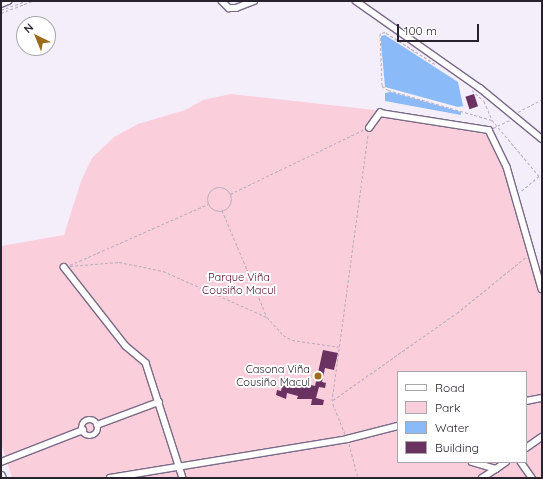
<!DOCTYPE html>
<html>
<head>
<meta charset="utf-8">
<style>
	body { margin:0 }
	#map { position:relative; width:543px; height:479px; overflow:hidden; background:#f4eefb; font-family:Quicksand,sans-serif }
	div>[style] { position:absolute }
	.green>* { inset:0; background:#fbcedb }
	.water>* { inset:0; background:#8bbaf8 }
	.building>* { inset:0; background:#693261; transform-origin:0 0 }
	.path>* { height:1px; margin-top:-0.5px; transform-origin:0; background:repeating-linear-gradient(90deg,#b4aebb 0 3px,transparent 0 5px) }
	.path>.ring { margin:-0.5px; padding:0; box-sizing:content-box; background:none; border:1px solid #b4aebb; border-radius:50% }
	.roads { filter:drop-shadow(1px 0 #786a87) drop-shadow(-1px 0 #786a87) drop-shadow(0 1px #786a87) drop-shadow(0 -1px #786a87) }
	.minor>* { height:5.5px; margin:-2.75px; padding:0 2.75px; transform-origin:2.75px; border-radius:2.75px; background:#fff }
	.minor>.ring { margin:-2.75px; padding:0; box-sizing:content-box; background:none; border:5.5px solid #fff; border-radius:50% }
	.major>* { height:7px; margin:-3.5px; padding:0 3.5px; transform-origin:3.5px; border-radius:3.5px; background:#fff }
	.dots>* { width:11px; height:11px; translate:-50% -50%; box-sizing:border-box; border:2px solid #fff; border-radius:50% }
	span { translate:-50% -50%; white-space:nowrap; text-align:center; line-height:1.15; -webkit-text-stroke:4px #fff; paint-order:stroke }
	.park-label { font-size:11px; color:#560f2f }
	.poi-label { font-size:11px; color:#28222e }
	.right { translate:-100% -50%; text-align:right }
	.frame { position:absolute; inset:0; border:2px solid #28222e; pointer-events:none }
	.legend { position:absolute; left:397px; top:371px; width:130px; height:92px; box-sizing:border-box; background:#fff; border:1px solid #a9a7ab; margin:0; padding:5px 7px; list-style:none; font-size:12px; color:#28222e }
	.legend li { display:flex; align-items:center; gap:8px; height:20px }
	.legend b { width:20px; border:1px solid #a9a7ab }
	.north { position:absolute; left:16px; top:16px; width:40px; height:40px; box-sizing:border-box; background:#fff; border:1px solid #a9a7ab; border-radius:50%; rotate:317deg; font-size:11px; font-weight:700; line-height:16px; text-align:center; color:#28222e }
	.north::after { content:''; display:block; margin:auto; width:14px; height:18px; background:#9a6c1c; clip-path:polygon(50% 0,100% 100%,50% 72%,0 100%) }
	.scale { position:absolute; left:397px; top:24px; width:82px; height:18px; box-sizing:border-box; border:2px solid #28222e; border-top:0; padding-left:5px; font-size:12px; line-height:14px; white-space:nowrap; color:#28222e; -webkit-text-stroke:3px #fff; paint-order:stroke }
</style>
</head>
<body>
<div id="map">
	<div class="green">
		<i style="clip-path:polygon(evenodd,231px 94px,411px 114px,492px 127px,509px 167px,542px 281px,542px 478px,12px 478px,1px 443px,1px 246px,64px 235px,81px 181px,92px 158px,114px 137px,138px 124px,185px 110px,203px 100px,231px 94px,398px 372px,526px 372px,526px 462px,398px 462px,398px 372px)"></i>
	</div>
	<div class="water">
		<i style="clip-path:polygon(385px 35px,458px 82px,463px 106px,458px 107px,385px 87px,381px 43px,381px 36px)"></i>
		<i style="clip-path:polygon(391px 92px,461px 112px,461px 115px,385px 101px,385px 93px)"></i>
	</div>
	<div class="building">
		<i style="left:474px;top:94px;width:13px;height:9px;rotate:72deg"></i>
		<i style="clip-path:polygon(323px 350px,338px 353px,334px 370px,325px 368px,322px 382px,326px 383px,325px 388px,319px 387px,316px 398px,324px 400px,323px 405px,311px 405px,312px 399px,297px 399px,298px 396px,287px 393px,286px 399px,276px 395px,277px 390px,281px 391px,284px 378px,315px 386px)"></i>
	</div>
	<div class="path">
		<i style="left:1px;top:10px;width:27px;rotate:-20deg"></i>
		<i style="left:1px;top:13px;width:33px;rotate:-21deg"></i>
		<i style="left:435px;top:64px;width:59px;rotate:-147.4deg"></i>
		<i style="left:385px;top:32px;width:5px;rotate:169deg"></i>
		<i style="left:380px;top:33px;width:53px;rotate:87.8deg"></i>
		<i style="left:382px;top:86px;width:7px;rotate:34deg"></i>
		<i style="left:388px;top:90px;width:108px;rotate:16.1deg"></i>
		<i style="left:492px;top:120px;width:73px;rotate:50deg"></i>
		<i style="left:539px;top:176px;width:25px;rotate:140deg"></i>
		<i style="left:472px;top:90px;width:16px;rotate:43deg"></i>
		<i style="left:484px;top:101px;width:21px;rotate:67deg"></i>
		<i style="left:518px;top:112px;width:27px;rotate:-28deg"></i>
		<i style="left:493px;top:128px;width:19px;rotate:-25deg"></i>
		<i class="ring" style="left:207px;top:187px;width:23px;height:23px"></i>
		<i style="left:230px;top:194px;width:148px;rotate:-25.7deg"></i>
		<i style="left:222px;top:210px;width:116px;rotate:67.2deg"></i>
		<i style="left:70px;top:265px;width:151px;rotate:-23.8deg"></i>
		<i style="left:70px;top:266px;width:49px;rotate:-4.7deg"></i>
		<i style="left:119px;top:262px;width:45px;rotate:11.6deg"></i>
		<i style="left:163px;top:271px;width:114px;rotate:23.9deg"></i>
		<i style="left:267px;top:317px;width:24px;rotate:48deg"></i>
		<i style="left:283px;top:335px;width:10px;rotate:29deg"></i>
		<i style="left:292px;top:340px;width:49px;rotate:8.3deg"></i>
		<i style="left:333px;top:400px;width:151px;rotate:-35.1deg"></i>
		<i style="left:457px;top:313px;width:89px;rotate:-39.1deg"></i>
		<i style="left:345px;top:434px;width:35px;rotate:-112deg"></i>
		<i style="left:332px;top:401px;width:269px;rotate:-82.3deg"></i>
		<i style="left:349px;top:444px;width:35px;rotate:75deg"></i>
	</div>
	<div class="roads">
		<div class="minor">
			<i style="left:222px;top:1px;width:10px;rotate:45deg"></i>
			<i style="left:229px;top:8px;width:7px"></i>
			<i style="left:236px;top:8px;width:19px;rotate:-21deg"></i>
			<i style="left:356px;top:1px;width:151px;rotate:35.1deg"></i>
			<i style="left:480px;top:88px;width:80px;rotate:39.4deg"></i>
			<i style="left:1px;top:4px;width:8px;rotate:-23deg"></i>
			<i style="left:369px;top:128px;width:19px;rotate:-54deg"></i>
			<i style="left:380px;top:113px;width:110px;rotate:8.9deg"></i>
			<i style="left:489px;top:130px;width:41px;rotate:64.1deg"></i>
			<i style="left:507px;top:167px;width:127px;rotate:74deg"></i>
			<i style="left:64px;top:267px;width:100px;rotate:51.9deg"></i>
			<i style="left:126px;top:346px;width:26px;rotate:40deg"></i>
			<i style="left:146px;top:363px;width:121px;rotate:72.2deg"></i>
			<i style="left:526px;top:401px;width:16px;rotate:-11deg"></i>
			<i class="ring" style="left:82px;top:420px;width:10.5px;height:10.5px"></i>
			<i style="left:97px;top:425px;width:66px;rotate:-20.4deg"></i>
			<i style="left:526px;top:448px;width:19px;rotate:-35deg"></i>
			<i style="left:1px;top:462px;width:88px;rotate:-21.3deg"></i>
			<i style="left:472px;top:462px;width:25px;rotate:16deg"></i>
			<i style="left:496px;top:469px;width:12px;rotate:-35deg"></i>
			<i style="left:521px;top:462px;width:19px;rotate:55deg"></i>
			<i style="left:110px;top:478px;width:240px;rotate:-9.3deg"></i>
			<i style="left:347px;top:439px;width:53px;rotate:-14.3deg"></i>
			<i style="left:482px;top:478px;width:17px;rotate:-33deg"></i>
		</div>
		<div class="major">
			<i style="left:1px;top:475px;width:3px;rotate:72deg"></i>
		</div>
	</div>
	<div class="dots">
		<i style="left:318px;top:376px;background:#9a6c1c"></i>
	</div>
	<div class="park-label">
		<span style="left:239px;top:284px">Parque Viña<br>Cousiño Macul</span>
	</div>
	<div class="poi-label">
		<span class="right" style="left:310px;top:376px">Casona Viña<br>Cousiño Macul</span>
	</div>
	<div class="frame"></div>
	<ul class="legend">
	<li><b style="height:5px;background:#fff"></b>Road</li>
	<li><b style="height:11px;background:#fbcedb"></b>Park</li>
	<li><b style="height:11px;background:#8bbaf8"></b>Water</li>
	<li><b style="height:11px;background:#693261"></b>Building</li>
	</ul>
	<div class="north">N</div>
	<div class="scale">100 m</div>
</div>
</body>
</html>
